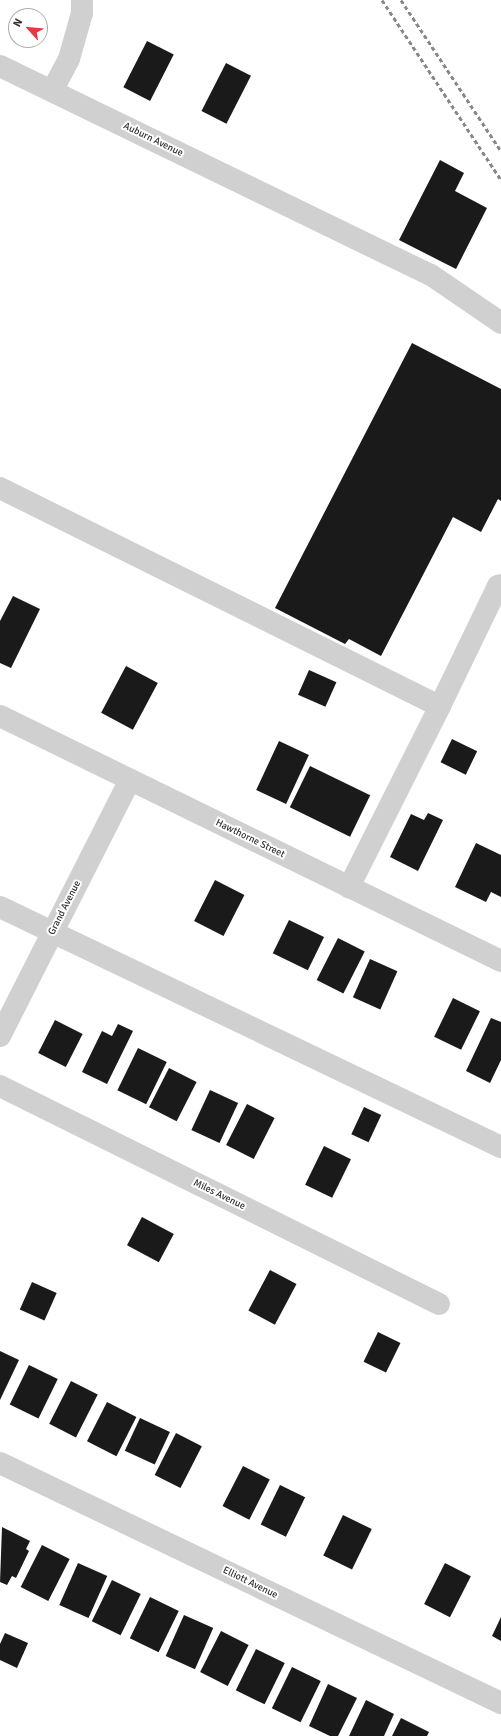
<!DOCTYPE html>
<html>
<head>
<meta charset="utf-8">
<style>
	body { margin:0 }
	#map { position:relative; width:501px; height:1736px; overflow:hidden; background:#fff; font-family:Signika,sans-serif }
	div>[style] { position:absolute }
	.building>* { inset:0; background:#1a1a1a; transform-origin:0 0 }
	.minor>* { height:22px; margin:-11px; padding:0 11px; transform-origin:11px; border-radius:11px; background:#d0d0d0 }
	.rail>* { height:3px; margin-top:-1.5px; transform-origin:0; background:repeating-linear-gradient(90deg,#888 0 4px,transparent 0 7px) }
	span { translate:-50% -50%; white-space:nowrap; text-align:center; line-height:1.15; -webkit-text-stroke:4px #fff; paint-order:stroke }
	.street-label { font-size:10px; color:#333 }
	.north { position:absolute; left:8px; top:8px; width:40px; height:40px; box-sizing:border-box; background:#fff; border:1px solid #adadad; border-radius:50%; rotate:297deg; font-size:11px; font-weight:700; line-height:16px; text-align:center; color:#333 }
	.north::after { content:''; display:block; margin:auto; width:14px; height:18px; background:#e63946; clip-path:polygon(50% 0,100% 100%,50% 72%,0 100%) }
</style>
</head>
<body>
<div id="map">
	<div class="building">
		<i style="left:147px;top:41px;width:30px;height:52px;rotate:27deg"></i>
		<i style="left:226px;top:63px;width:28px;height:54px;rotate:27deg"></i>
		<i style="clip-path:polygon(440px 160px,464px 173px,455px 191px,487px 208px,456px 269px,399px 240px)"></i>
		<i style="clip-path:polygon(412px 343px,501px 389px,501px 501px,498px 499px,481px 532px,453px 517px,381px 656px,349px 639px,345px 644px,275px 608px)"></i>
		<i style="clip-path:polygon(13px 596px,40px 609px,11px 668px,0 663px,0 621px)"></i>
		<i style="left:126px;top:666px;width:36px;height:53px;rotate:28deg"></i>
		<i style="left:309px;top:670px;width:30px;height:27px;rotate:24deg"></i>
		<i style="left:452px;top:739px;width:28px;height:26px;rotate:26deg"></i>
		<i style="left:279px;top:741px;width:33px;height:54px;rotate:25deg"></i>
		<i style="left:310px;top:766px;width:67px;height:46px;rotate:26deg"></i>
		<i style="clip-path:polygon(428px 813px,443px 820px,418px 871px,390px 857px,411px 814px,424px 820px)"></i>
		<i style="clip-path:polygon(476px 843px,501px 855px,501px 897px,491px 892px,486px 902px,455px 887px)"></i>
		<i style="left:215px;top:880px;width:33px;height:46px;rotate:27deg"></i>
		<i style="left:289px;top:920px;width:39px;height:37px;rotate:26deg"></i>
		<i style="left:338px;top:938px;width:30px;height:47px;rotate:27deg"></i>
		<i style="left:370px;top:959px;width:30px;height:42px;rotate:24deg"></i>
		<i style="left:453px;top:998px;width:30px;height:43px;rotate:26deg"></i>
		<i style="clip-path:polygon(491px 1018px,501px 1022px,501px 1060px,490px 1083px,466px 1071px)"></i>
		<i style="left:55px;top:1020px;width:31px;height:37px;rotate:27deg"></i>
		<i style="clip-path:polygon(118px 1024px,133px 1031px,107px 1084px,82px 1072px,102px 1031px,112px 1036px)"></i>
		<i style="left:138px;top:1048px;width:32px;height:47px;rotate:26deg"></i>
		<i style="left:169px;top:1068px;width:31px;height:44px;rotate:27deg"></i>
		<i style="left:210px;top:1090px;width:31px;height:44px;rotate:25deg"></i>
		<i style="left:247px;top:1104px;width:31px;height:46px;rotate:27deg"></i>
		<i style="left:364px;top:1107px;width:19px;height:30px;rotate:25deg"></i>
		<i style="left:324px;top:1146px;width:30px;height:43px;rotate:26deg"></i>
		<i style="left:142px;top:1217px;width:36px;height:32px;rotate:28deg"></i>
		<i style="left:270px;top:1270px;width:30px;height:46px;rotate:28deg"></i>
		<i style="left:32px;top:1282px;width:27px;height:30px;rotate:24deg"></i>
		<i style="left:378px;top:1332px;width:25px;height:33px;rotate:26deg"></i>
		<i style="clip-path:polygon(0 1351px,19px 1360px,0 1400px)"></i>
		<i style="left:29px;top:1365px;width:32px;height:44px;rotate:26deg"></i>
		<i style="left:71px;top:1381px;width:30px;height:48px;rotate:27deg"></i>
		<i style="left:107px;top:1402px;width:33px;height:44px;rotate:27deg"></i>
		<i style="left:140px;top:1418px;width:33px;height:36px;rotate:25deg"></i>
		<i style="left:176px;top:1433px;width:29px;height:47px;rotate:27deg"></i>
		<i style="left:243px;top:1466px;width:30px;height:45px;rotate:27deg"></i>
		<i style="left:280px;top:1485px;width:28px;height:44px;rotate:26deg"></i>
		<i style="left:343px;top:1515px;width:32px;height:45px;rotate:26deg"></i>
		<i style="clip-path:polygon(2px 1527px,30px 1541px,26px 1549px,29px 1551px,16px 1578px,12px 1576px,7px 1585px,0 1582px)"></i>
		<i style="left:42px;top:1545px;width:31px;height:47px;rotate:27deg"></i>
		<i style="left:78px;top:1563px;width:32px;height:46px;rotate:24deg"></i>
		<i style="left:445px;top:1563px;width:29px;height:46px;rotate:27deg"></i>
		<i style="left:112px;top:1580px;width:32px;height:46px;rotate:26deg"></i>
		<i style="left:150px;top:1597px;width:32px;height:46px;rotate:26deg"></i>
		<i style="left:184px;top:1615px;width:32px;height:45px;rotate:24deg"></i>
		<i style="clip-path:polygon(501px 1617px,501px 1641px,492px 1636px)"></i>
		<i style="left:221px;top:1631px;width:31px;height:46px;rotate:27deg"></i>
		<i style="clip-path:polygon(5px 1633px,28px 1643px,17px 1668px,0 1660px,0 1644px)"></i>
		<i style="left:256px;top:1649px;width:32px;height:46px;rotate:26deg"></i>
		<i style="left:292px;top:1667px;width:32px;height:46px;rotate:26deg"></i>
		<i style="clip-path:polygon(328px 1684px,357px 1698px,338px 1736px,330px 1736px,309px 1726px)"></i>
		<i style="clip-path:polygon(366px 1700px,394px 1714px,384px 1736px,349px 1736px)"></i>
		<i style="clip-path:polygon(401px 1718px,429px 1732px,427px 1736px,392px 1736px)"></i>
	</div>
	<div class="minor">
		<i style="left:0;top:66px;width:479px;rotate:25.9deg"></i>
		<i style="left:431px;top:275px;width:85px;rotate:34.4deg"></i>
		<i style="left:52px;top:91px;width:36px;rotate:-62deg"></i>
		<i style="left:69px;top:59px;width:48px;rotate:-74.2deg"></i>
		<i style="left:82px;top:13px;width:13px;rotate:-90deg"></i>
		<i style="left:0;top:488px;width:491px;rotate:26.4deg"></i>
		<i style="left:440px;top:706px;width:203px;rotate:116.7deg"></i>
		<i style="left:440px;top:706px;width:133px;rotate:-64.2deg"></i>
		<i style="left:498px;top:586px;width:3px;rotate:-18deg"></i>
		<i style="left:0;top:716px;width:558px;rotate:26.06deg"></i>
		<i style="left:0;top:907px;width:556px;rotate:25.6deg"></i>
		<i style="left:0;top:1036px;width:287px;rotate:-63.1deg"></i>
		<i style="left:0;top:1086px;width:490px;rotate:26.4deg"></i>
		<i style="left:0;top:1463px;width:556px;rotate:25.6deg"></i>
	</div>
	<div class="rail">
		<i style="left:382px;top:0;width:216px;rotate:56.5deg"></i>
		<i style="left:401px;top:0;width:181px;rotate:56.5deg"></i>
	</div>
	<div class="street-label">
		<span style="left:153px;top:140px;rotate:26deg">Auburn Avenue</span>
		<span style="left:250px;top:839px;rotate:26deg">Hawthorne Street</span>
		<span style="left:65px;top:908px;rotate:-63deg">Grand Avenue</span>
		<span style="left:219px;top:1195px;rotate:26deg">Miles Avenue</span>
		<span style="left:250px;top:1583px;rotate:26deg">Elliott Avenue</span>
	</div>
	<div class="north">N</div>
</div>
</body>
</html>
